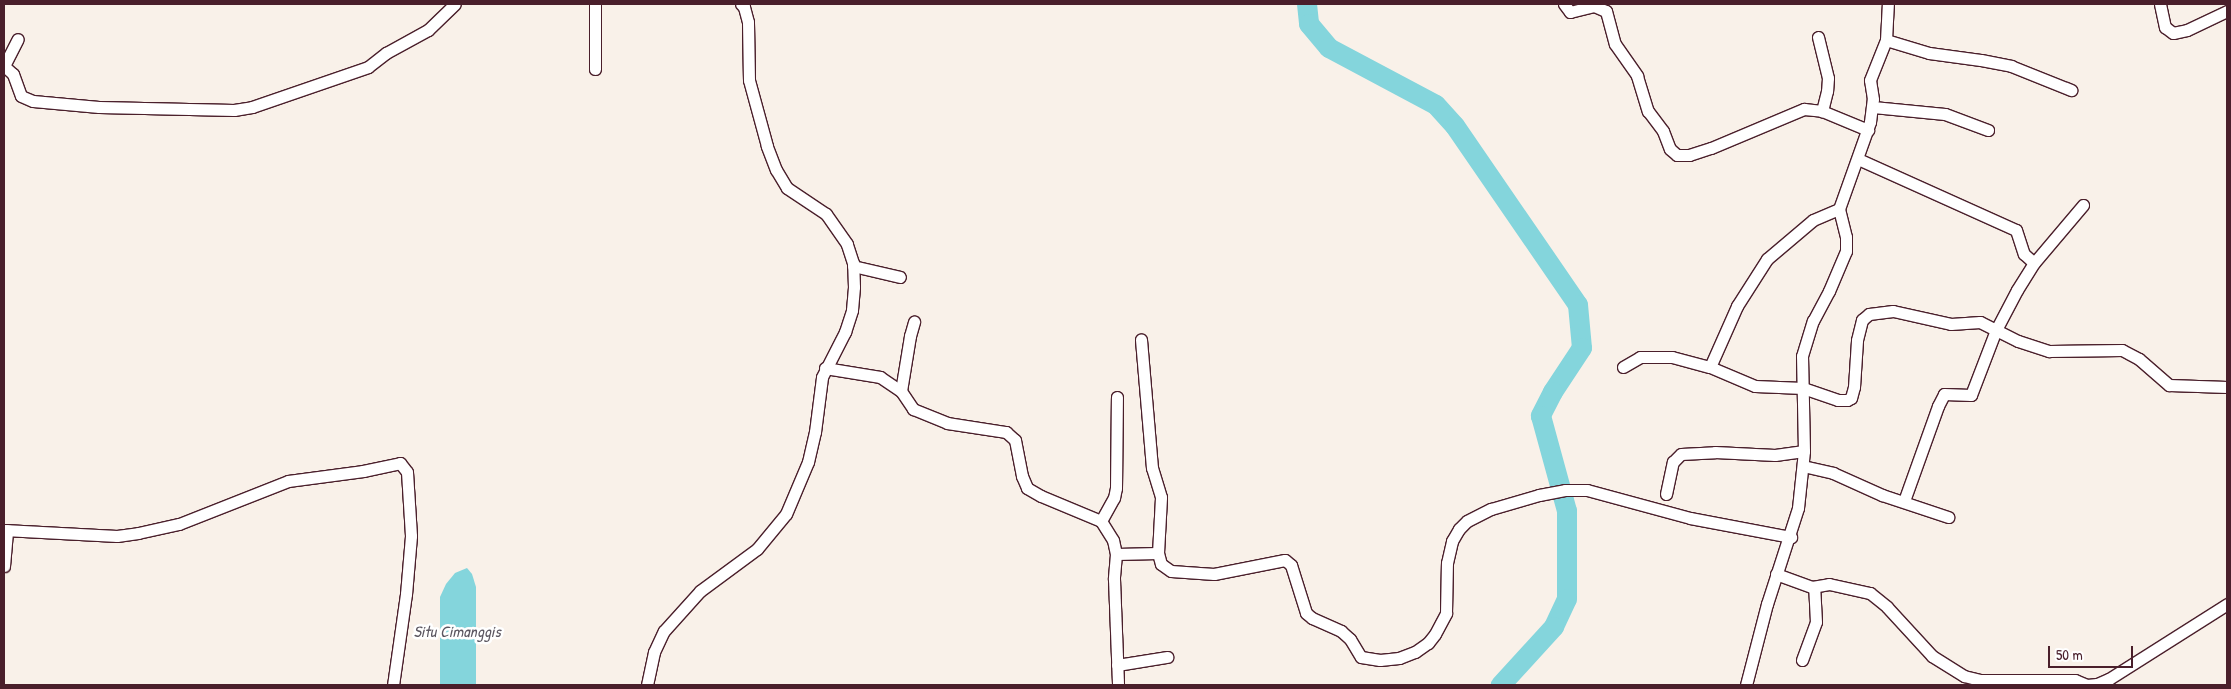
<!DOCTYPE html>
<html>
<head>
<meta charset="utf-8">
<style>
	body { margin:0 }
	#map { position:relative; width:2231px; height:689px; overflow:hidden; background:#f9f1e9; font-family:"Patrick Hand",sans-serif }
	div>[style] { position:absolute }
	.water>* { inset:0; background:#84d5dc }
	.river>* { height:20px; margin:-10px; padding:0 10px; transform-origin:10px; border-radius:10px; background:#84d5dc }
	.roads { filter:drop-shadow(1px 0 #4a1f2b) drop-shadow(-1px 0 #4a1f2b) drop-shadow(0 1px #4a1f2b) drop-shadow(0 -1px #4a1f2b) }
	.minor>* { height:11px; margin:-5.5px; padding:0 5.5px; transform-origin:5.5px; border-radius:5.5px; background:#fff }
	span { translate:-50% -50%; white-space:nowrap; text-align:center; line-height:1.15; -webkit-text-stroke:5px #fff; paint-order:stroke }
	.water-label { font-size:16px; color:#5b5660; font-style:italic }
	.frame { position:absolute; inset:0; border:5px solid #4a1f2b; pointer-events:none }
	.scale { position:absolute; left:2048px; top:646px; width:85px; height:22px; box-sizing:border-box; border:2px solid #4a1f2b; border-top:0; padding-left:6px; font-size:15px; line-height:18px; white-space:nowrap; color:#4a1f2b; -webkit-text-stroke:4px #fff; paint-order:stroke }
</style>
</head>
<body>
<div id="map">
	<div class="water">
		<i style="clip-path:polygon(467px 568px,472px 574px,476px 587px,476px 685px,440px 685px,440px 597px,446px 584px,455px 573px)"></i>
	</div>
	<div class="river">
		<i style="left:1307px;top:4px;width:20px;rotate:84deg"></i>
		<i style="left:1309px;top:24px;width:31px;rotate:50deg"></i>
		<i style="left:1329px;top:48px;width:121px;rotate:28deg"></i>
		<i style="left:1436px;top:105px;width:28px;rotate:48deg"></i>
		<i style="left:1455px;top:126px;width:217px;rotate:55.5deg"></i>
		<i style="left:1578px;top:305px;width:43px;rotate:84.7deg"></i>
		<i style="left:1582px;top:348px;width:53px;rotate:123.4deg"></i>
		<i style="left:1553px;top:392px;width:27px;rotate:117deg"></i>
		<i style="left:1541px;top:416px;width:98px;rotate:74.7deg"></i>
		<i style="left:1567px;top:511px;width:88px;rotate:90deg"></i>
		<i style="left:1567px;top:599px;width:31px;rotate:115deg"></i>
		<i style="left:1554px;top:627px;width:79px;rotate:132.4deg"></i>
	</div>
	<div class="roads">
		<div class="minor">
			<i style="left:595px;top:4px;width:65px;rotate:90deg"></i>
			<i style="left:1564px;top:4px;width:10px;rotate:53deg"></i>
			<i style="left:1570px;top:12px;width:25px;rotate:-14deg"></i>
			<i style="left:1594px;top:6px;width:13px;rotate:23deg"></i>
			<i style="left:1606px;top:11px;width:34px;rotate:75deg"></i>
			<i style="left:1615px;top:44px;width:39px;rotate:55deg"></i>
			<i style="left:1637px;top:76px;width:37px;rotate:73deg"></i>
			<i style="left:1648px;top:111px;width:25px;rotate:53deg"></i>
			<i style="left:1663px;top:131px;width:19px;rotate:69deg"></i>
			<i style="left:1670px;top:149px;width:9px;rotate:41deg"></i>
			<i style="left:1677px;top:155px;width:12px"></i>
			<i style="left:1689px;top:155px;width:23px;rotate:-18deg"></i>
			<i style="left:1711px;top:148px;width:101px;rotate:-22.8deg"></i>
			<i style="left:1804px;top:109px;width:18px;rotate:6deg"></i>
			<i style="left:1822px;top:111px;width:50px;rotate:22.4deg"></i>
			<i style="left:2160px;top:4px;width:24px;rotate:78deg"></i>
			<i style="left:2165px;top:27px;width:10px;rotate:37deg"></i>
			<i style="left:2173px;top:33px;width:14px;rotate:-12deg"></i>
			<i style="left:2187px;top:30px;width:44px;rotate:-25.4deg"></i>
			<i style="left:1818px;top:37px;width:42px;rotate:76.3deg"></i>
			<i style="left:1828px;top:78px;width:13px;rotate:94deg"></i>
			<i style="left:1827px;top:91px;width:21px;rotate:104deg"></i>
			<i style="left:1886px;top:40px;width:45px;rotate:16.8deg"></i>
			<i style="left:1929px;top:53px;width:52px;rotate:7.7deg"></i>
			<i style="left:1981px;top:60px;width:31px;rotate:11deg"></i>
			<i style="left:2011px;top:66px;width:65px;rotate:21.8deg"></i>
			<i style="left:4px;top:66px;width:12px;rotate:42deg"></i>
			<i style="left:13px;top:74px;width:23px;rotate:70deg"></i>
			<i style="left:21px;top:96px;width:13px;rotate:23deg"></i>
			<i style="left:33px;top:101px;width:66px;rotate:5.2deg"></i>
			<i style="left:99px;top:107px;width:135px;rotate:1.3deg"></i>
			<i style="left:234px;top:110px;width:18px;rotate:-9deg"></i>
			<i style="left:252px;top:107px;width:123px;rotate:-19deg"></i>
			<i style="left:368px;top:67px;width:23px;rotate:-38deg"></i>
			<i style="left:386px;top:53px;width:48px;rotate:-28.7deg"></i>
			<i style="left:428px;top:30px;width:37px;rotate:-44deg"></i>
			<i style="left:4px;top:66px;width:30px;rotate:-63deg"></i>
			<i style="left:1873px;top:107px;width:72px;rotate:5.6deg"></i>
			<i style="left:1945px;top:114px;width:46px;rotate:20.4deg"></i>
			<i style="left:1858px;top:159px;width:173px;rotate:24.2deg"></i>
			<i style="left:2016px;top:230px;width:25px;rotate:72deg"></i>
			<i style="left:2024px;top:254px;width:13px;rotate:42deg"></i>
			<i style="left:853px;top:266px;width:48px;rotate:13.2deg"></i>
			<i style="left:1623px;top:367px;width:20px;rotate:-30deg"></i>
			<i style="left:1640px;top:357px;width:32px"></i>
			<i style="left:1672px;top:357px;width:39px;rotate:15deg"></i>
			<i style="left:1710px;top:367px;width:49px;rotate:22.9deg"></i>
			<i style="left:1755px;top:386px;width:48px;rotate:2.4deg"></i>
			<i style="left:1803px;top:388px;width:37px;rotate:19deg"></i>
			<i style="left:1838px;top:400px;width:9px"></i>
			<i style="left:1847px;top:400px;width:4px;rotate:-27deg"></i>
			<i style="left:1851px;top:398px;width:11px;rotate:-75deg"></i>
			<i style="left:1854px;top:387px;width:47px;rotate:-86.3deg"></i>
			<i style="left:1857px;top:340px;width:21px;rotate:-76deg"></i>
			<i style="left:1862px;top:320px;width:9px;rotate:-41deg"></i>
			<i style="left:1869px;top:314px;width:24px;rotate:-7deg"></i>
			<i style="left:1893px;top:311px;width:59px;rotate:12.6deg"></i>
			<i style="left:1951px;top:324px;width:29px;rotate:-4deg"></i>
			<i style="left:1980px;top:322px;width:42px;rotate:26.6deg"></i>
			<i style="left:2018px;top:341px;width:33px;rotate:18deg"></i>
			<i style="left:2049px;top:351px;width:73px;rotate:-0.8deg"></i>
			<i style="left:2122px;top:350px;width:19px;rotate:28deg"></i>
			<i style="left:2139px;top:359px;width:40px;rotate:41deg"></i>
			<i style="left:2169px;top:385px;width:58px;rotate:2deg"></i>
			<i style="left:1710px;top:367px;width:67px;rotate:-66.1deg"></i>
			<i style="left:1737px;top:306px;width:56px;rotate:-57.4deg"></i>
			<i style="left:1767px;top:259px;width:60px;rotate:-40.3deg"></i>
			<i style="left:1813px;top:220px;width:28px;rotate:-23deg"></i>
			<i style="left:825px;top:368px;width:56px;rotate:9.3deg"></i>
			<i style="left:880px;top:377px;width:25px;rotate:34deg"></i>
			<i style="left:901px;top:391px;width:22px;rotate:56deg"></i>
			<i style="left:913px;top:409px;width:37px;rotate:22deg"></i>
			<i style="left:947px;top:423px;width:60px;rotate:8.7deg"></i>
			<i style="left:1006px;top:432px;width:12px;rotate:42deg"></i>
			<i style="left:1015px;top:440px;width:37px;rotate:79deg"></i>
			<i style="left:1022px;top:476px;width:13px;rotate:67deg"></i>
			<i style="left:1027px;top:488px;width:16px;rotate:30deg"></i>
			<i style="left:1041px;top:496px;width:65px;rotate:22.6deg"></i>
			<i style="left:1101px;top:521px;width:22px;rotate:58deg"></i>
			<i style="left:1113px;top:540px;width:14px;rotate:78deg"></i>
			<i style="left:1116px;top:554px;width:25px;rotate:95deg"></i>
			<i style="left:1114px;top:579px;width:106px;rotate:87.8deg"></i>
			<i style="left:901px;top:391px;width:56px;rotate:-80.7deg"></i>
			<i style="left:910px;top:336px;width:15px;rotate:-74deg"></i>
			<i style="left:1803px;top:466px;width:31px;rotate:13deg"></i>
			<i style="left:1833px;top:473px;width:54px;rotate:24.2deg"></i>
			<i style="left:1882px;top:495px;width:70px;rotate:18.4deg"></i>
			<i style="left:1666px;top:494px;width:33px;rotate:-78deg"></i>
			<i style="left:1673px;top:462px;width:11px;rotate:-45deg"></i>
			<i style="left:1681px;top:454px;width:34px;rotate:-3deg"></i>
			<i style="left:1715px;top:452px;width:60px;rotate:2.9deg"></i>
			<i style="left:1775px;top:455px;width:29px;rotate:-8deg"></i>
			<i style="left:1904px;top:501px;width:101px;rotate:-70.3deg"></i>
			<i style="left:1938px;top:406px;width:13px;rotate:-63deg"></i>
			<i style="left:1944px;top:394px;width:27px;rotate:2deg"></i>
			<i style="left:1971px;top:395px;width:70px;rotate:-69deg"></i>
			<i style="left:1996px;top:330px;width:45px;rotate:-62.3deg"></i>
			<i style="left:2017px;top:290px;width:32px;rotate:-58deg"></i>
			<i style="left:2034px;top:263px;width:76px;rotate:-49.8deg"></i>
			<i style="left:1101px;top:521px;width:26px;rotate:-61deg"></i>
			<i style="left:1114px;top:498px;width:10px;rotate:-79deg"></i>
			<i style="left:1116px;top:488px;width:91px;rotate:-89.4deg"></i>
			<i style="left:4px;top:530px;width:113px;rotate:3deg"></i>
			<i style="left:117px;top:536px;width:21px;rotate:-8deg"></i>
			<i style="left:138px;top:533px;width:42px;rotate:-12.4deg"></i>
			<i style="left:179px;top:524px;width:117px;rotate:-21.5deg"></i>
			<i style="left:288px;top:481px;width:76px;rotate:-7.6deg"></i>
			<i style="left:363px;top:471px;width:38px;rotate:-12deg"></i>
			<i style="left:400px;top:463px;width:11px;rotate:52deg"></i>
			<i style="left:407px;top:472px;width:64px;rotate:86.4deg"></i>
			<i style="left:411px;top:536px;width:58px;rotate:94.9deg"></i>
			<i style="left:406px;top:594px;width:92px;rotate:98.1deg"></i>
			<i style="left:1158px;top:553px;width:11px;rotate:75deg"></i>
			<i style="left:1161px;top:564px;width:12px;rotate:35deg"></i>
			<i style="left:1171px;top:571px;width:43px;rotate:4deg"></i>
			<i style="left:1214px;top:574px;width:72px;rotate:-11.2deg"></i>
			<i style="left:1285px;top:560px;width:8px;rotate:40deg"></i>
			<i style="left:1291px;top:565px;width:50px;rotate:72.6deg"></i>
			<i style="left:1306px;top:613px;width:8px;rotate:40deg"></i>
			<i style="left:1312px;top:618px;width:32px;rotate:24deg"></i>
			<i style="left:1341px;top:631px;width:12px;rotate:42deg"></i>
			<i style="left:1350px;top:639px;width:21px;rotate:59deg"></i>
			<i style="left:1361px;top:657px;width:19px;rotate:9deg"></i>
			<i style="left:1380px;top:660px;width:19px;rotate:-6deg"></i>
			<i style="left:1399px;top:658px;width:17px;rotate:-21deg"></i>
			<i style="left:1415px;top:652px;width:16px;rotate:-35deg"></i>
			<i style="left:1428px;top:643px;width:11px;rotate:-52deg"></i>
			<i style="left:1435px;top:634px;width:24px;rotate:-62deg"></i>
			<i style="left:1446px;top:613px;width:50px;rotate:-88.9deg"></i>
			<i style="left:1447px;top:563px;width:23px;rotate:-77deg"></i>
			<i style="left:1452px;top:541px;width:14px;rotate:-60deg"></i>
			<i style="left:1459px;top:529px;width:11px;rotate:-45deg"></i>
			<i style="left:1467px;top:521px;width:27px;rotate:-27deg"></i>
			<i style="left:1491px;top:509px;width:50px;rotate:-16.3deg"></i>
			<i style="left:1539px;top:495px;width:26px;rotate:-11deg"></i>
			<i style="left:1565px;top:490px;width:22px"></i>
			<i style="left:1587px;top:490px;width:107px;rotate:15.2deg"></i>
			<i style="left:1690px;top:518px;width:103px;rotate:10.7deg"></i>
			<i style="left:1116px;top:554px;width:42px;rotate:-1.4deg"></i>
			<i style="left:1158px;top:553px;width:56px;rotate:-86.9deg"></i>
			<i style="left:1161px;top:497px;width:30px;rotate:-107deg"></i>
			<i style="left:1152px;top:468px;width:129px;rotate:-94.9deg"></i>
			<i style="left:4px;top:566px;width:36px;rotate:-85deg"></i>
			<i style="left:1776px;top:574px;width:38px;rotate:20deg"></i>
			<i style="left:1812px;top:587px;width:17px;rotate:-10deg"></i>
			<i style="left:1829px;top:584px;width:42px;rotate:12.4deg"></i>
			<i style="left:1870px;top:593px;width:22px;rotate:39deg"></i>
			<i style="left:1887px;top:607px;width:67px;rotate:47.4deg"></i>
			<i style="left:1932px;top:656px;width:38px;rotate:32deg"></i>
			<i style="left:1964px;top:676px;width:16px;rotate:14deg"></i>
			<i style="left:1980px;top:680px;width:95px"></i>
			<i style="left:2075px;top:680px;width:13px;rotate:23deg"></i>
			<i style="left:2087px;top:685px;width:10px;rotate:-6deg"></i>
			<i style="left:2097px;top:684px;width:13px;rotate:-23deg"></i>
			<i style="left:2109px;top:679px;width:140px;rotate:-32.4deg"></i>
			<i style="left:1802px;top:660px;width:40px;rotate:-69.8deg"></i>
			<i style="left:1816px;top:622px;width:34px;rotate:-93deg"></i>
			<i style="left:1117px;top:665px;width:51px;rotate:-9.1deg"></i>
			<i style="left:647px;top:685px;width:34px;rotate:-78deg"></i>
			<i style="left:654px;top:652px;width:23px;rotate:-65deg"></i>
			<i style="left:664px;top:631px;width:54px;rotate:-48deg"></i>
			<i style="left:700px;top:591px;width:71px;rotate:-36.4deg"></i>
			<i style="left:757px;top:549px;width:45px;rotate:-50.4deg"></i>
			<i style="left:786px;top:514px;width:56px;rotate:-67.1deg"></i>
			<i style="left:808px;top:462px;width:31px;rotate:-77deg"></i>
			<i style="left:815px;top:432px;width:55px;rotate:-82.7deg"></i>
			<i style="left:822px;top:377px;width:51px;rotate:-62.9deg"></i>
			<i style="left:845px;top:332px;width:23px;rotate:-72deg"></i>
			<i style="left:852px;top:310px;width:23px;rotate:-85deg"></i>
			<i style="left:854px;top:287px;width:24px;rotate:-92deg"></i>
			<i style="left:853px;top:263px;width:20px;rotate:-108deg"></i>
			<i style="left:847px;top:244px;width:37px;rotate:-125deg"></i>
			<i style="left:826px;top:214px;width:47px;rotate:-146.3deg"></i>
			<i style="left:787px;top:188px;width:21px;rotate:-121deg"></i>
			<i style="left:776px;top:170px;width:26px;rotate:-111deg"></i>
			<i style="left:767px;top:146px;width:68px;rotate:-105.3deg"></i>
			<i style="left:749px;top:80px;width:58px;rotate:-91deg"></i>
			<i style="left:748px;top:22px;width:16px;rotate:-105deg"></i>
			<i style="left:744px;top:7px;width:4px;rotate:-135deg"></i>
			<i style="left:1746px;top:685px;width:84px;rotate:-75.5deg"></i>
			<i style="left:1767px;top:604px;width:101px;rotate:-72.1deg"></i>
			<i style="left:1798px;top:508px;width:57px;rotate:-84deg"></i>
			<i style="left:1804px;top:451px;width:95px;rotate:-91.2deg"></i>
			<i style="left:1802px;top:356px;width:37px;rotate:-73deg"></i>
			<i style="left:1813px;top:321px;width:34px;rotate:-62deg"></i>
			<i style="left:1829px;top:291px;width:43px;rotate:-67deg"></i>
			<i style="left:1846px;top:251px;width:14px;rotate:-90deg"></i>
			<i style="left:1846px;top:237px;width:29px;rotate:-104deg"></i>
			<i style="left:1839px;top:209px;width:92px;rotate:-70.4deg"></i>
			<i style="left:1870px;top:122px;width:23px;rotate:-83deg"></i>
			<i style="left:1873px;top:99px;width:19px;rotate:-99deg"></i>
			<i style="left:1870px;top:80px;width:43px;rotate:-68.2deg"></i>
			<i style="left:1886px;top:40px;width:36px;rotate:-87deg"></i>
		</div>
	</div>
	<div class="water-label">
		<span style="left:457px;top:631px">Situ Cimanggis</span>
	</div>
	<div class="frame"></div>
	<div class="scale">50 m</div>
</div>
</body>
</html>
